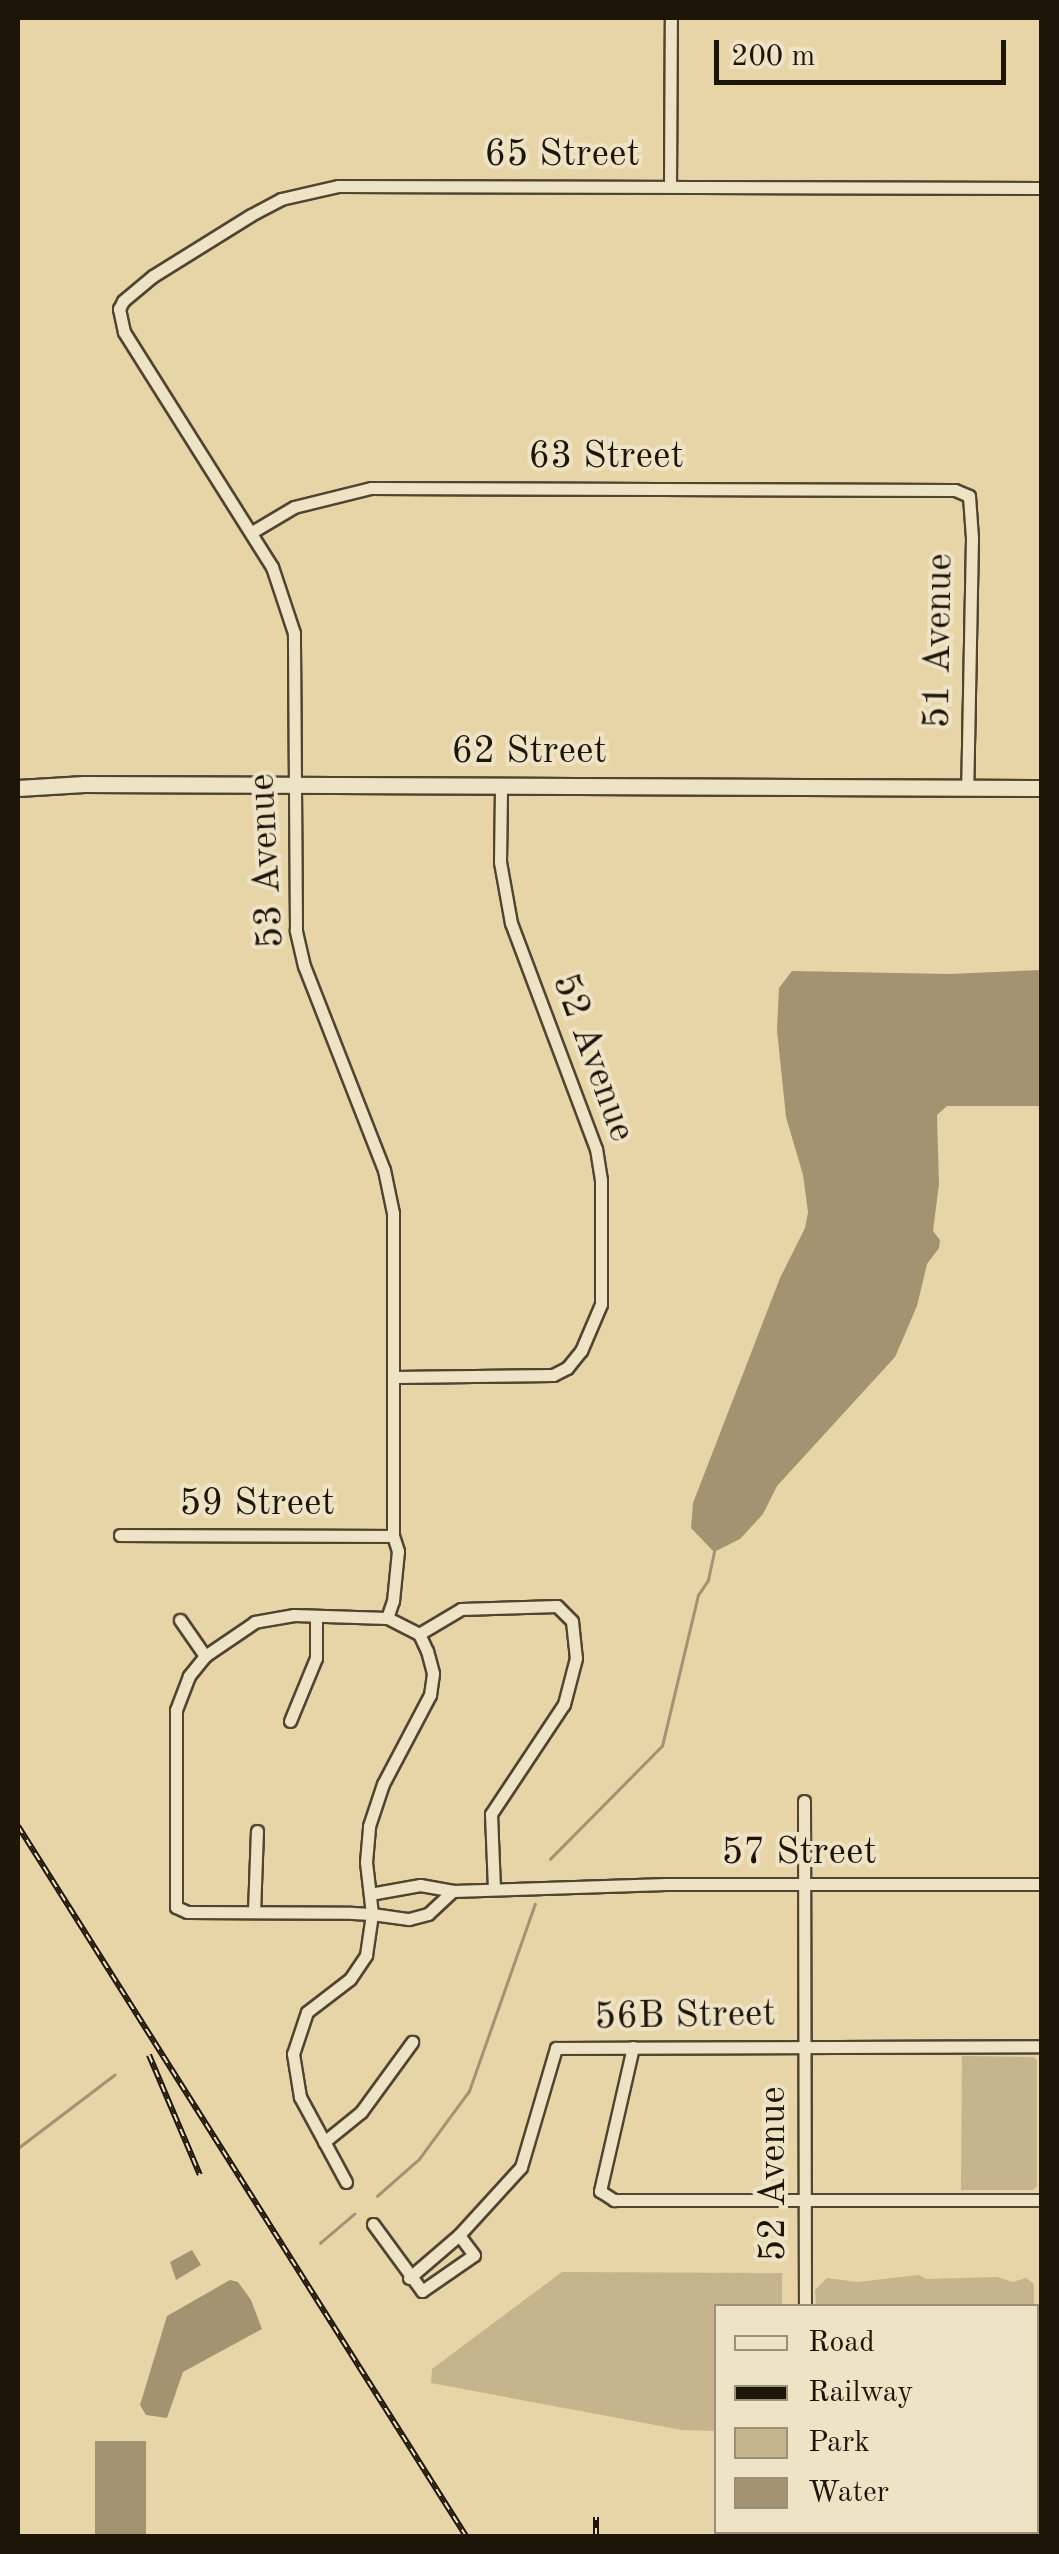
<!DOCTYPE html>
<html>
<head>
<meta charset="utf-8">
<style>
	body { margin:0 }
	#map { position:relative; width:1059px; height:2554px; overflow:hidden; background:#e7d4a7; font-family:"Old Standard TT",serif }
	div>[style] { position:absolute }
	.green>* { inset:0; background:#c5b48c }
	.water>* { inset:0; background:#a39371; transform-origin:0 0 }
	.stream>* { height:2.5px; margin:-1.25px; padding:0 1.25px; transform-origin:1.25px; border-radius:1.25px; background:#a39371 }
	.roads { filter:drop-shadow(2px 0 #504530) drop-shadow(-2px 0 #504530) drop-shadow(0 2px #504530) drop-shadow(0 -2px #504530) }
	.minor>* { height:11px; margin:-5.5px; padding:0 5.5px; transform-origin:5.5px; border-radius:5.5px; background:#efe3c6 }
	.secondary>* { height:15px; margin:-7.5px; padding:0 7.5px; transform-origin:7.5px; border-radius:7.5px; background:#efe3c6 }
	.rail>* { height:6px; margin-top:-3px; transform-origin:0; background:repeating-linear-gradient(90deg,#efe3c6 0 8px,#1e1509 0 16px); box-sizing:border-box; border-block:2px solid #1e1509 }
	span { translate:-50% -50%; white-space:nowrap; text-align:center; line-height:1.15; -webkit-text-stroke:8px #efe3c6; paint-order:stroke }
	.street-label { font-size:38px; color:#1e1509 }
	.frame { position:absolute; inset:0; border:20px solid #1e1509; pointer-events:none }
	.legend { position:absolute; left:714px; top:2304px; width:325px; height:230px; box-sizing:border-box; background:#efe3c6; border:2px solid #9b917a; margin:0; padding:12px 18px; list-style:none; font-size:30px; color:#1e1509 }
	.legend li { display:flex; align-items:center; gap:20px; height:50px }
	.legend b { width:50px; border:2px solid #9b917a }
	.scale { position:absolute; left:714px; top:40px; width:292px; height:45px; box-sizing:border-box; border:5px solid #1e1509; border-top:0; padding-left:12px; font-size:30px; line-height:35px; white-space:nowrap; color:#1e1509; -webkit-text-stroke:8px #efe3c6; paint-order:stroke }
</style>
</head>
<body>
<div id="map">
	<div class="green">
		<i style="clip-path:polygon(962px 2056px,1034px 2057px,1037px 2061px,1037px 2186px,1033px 2190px,961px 2190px)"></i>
		<i style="clip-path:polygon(562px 2272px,782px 2273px,782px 2306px,716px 2306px,716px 2431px,682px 2430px,431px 2383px,432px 2369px)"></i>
		<i style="clip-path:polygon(919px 2275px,926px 2279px,997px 2277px,1013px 2282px,1026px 2278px,1034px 2284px,1034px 2306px,816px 2306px,815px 2290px,827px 2278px,857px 2282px)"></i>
		<i style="clip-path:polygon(1037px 2530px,1040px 2536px,815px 2536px,815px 2532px)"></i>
	</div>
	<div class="water">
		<i style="clip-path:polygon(1041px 970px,1041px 1106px,947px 1106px,937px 1115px,939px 1184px,933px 1231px,940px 1240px,939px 1248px,927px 1264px,917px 1306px,895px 1357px,777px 1486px,763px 1514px,740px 1539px,714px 1552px,691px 1528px,693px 1503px,780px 1278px,805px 1228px,808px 1212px,803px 1175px,786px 1117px,777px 1030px,779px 988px,792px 971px,949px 974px)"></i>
		<i style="clip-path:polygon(192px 2250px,201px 2265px,176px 2280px,170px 2262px)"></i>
		<i style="clip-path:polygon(230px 2280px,238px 2282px,251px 2300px,262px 2329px,183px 2372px,167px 2418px,146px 2415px,140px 2405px,167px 2316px)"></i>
		<i style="left:95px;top:2441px;width:51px;height:94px"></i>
	</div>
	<div class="stream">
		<i style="left:550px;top:1859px;width:159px;rotate:-45.3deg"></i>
		<i style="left:662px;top:1746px;width:155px;rotate:-76.6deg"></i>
		<i style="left:698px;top:1595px;width:18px;rotate:-56deg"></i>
		<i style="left:708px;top:1580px;width:29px;rotate:-78deg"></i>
		<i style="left:18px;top:2148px;width:121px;rotate:-37.2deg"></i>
		<i style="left:377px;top:2196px;width:56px;rotate:-41.4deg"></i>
		<i style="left:419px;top:2159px;width:84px;rotate:-53.7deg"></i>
		<i style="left:469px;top:2091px;width:198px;rotate:-70.6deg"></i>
		<i style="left:320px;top:2243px;width:45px;rotate:-40.5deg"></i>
	</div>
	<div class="roads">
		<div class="minor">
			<i style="left:670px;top:186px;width:168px;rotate:-89.7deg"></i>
			<i style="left:252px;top:532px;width:49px;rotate:-30.8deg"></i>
			<i style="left:294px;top:507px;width:79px;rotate:-13.9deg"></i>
			<i style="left:371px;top:488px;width:584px;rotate:0.2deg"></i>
			<i style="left:955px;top:490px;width:15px;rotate:23deg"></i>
			<i style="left:969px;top:496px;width:42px;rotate:85.9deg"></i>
			<i style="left:972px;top:538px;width:250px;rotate:91.1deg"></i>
			<i style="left:395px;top:1377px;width:158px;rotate:-0.7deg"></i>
			<i style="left:553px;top:1375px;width:16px;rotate:-27deg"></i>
			<i style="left:567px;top:1368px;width:22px;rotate:-51deg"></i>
			<i style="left:581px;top:1351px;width:51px;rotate:-66.9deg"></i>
			<i style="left:601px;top:1304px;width:124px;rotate:-90deg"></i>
			<i style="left:601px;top:1180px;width:31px;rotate:-99deg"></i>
			<i style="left:596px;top:1149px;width:241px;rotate:-110.6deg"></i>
			<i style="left:511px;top:923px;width:62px;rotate:-100.2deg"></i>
			<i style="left:500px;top:862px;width:76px;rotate:-89.2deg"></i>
			<i style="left:120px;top:1535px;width:273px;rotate:0.2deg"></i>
			<i style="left:387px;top:1618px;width:18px;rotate:-71deg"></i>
			<i style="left:393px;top:1601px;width:50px;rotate:-84.3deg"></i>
			<i style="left:398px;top:1551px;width:16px;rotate:-108deg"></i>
			<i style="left:393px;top:1536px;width:323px;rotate:-90deg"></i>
			<i style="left:393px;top:1213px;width:44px;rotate:-101.8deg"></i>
			<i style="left:384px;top:1170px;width:219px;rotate:-111.4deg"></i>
			<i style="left:304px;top:966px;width:37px;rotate:-103deg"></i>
			<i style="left:296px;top:930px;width:297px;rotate:-90.4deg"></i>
			<i style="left:294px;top:633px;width:70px;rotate:-108.4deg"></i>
			<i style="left:272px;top:567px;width:278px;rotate:-122.2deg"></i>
			<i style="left:124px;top:332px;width:24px;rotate:-102deg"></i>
			<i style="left:119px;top:309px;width:9px;rotate:-63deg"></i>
			<i style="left:123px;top:301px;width:39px;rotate:-40deg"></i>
			<i style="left:153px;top:276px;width:115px;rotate:-31.9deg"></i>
			<i style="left:251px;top:215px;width:34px;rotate:-28deg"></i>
			<i style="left:281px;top:199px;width:58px;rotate:-12.8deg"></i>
			<i style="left:338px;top:186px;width:704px;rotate:0.16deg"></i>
			<i style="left:180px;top:1620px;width:44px;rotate:55.2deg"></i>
			<i style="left:419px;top:1634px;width:49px;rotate:-30.8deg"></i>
			<i style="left:461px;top:1609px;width:96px;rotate:-1.8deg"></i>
			<i style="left:557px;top:1606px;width:21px;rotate:45deg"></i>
			<i style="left:572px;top:1621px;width:37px;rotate:84deg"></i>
			<i style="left:576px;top:1658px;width:48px;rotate:104.6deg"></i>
			<i style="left:564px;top:1704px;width:132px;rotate:123.6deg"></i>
			<i style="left:491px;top:1814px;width:74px;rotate:87.7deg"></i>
			<i style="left:290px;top:1721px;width:68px;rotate:-67.6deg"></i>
			<i style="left:316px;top:1658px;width:42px;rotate:-90deg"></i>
			<i style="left:804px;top:1801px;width:505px;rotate:89.89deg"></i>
			<i style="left:370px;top:1894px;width:51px;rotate:-10.2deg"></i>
			<i style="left:420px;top:1885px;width:34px;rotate:10deg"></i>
			<i style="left:453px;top:1891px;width:213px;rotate:-1.9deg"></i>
			<i style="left:666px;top:1884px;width:376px"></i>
			<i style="left:254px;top:1912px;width:81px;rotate:-87.9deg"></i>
			<i style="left:633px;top:2047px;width:148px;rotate:102.9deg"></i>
			<i style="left:600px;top:2191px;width:17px;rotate:33deg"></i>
			<i style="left:614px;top:2200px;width:428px"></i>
			<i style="left:324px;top:2142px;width:48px;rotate:-39deg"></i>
			<i style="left:361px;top:2112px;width:87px;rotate:-53.9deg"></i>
			<i style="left:346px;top:2182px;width:97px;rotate:-118.4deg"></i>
			<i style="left:300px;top:2097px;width:44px;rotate:-99.2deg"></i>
			<i style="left:293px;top:2054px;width:44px;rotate:-71.6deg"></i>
			<i style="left:307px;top:2012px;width:54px;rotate:-37.5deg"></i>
			<i style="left:350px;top:1979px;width:29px;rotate:-56deg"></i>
			<i style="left:366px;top:1955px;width:41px;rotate:-81.7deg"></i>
			<i style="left:372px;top:1914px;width:52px;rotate:-96.6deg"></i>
			<i style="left:366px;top:1862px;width:36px;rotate:-85deg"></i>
			<i style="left:369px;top:1826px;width:44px;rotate:-71.6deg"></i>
			<i style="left:383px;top:1784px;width:101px;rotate:-62.2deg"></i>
			<i style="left:430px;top:1695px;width:22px;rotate:-82deg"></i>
			<i style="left:433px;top:1673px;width:23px;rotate:-105deg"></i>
			<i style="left:427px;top:1651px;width:19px;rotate:-115deg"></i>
			<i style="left:419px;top:1634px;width:36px;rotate:-153deg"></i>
			<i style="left:387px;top:1618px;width:93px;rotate:-178.2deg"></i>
			<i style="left:294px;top:1615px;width:40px;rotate:170deg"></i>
			<i style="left:255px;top:1622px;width:60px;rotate:145.8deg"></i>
			<i style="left:205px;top:1656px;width:26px;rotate:129deg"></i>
			<i style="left:189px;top:1676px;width:36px;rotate:111deg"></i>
			<i style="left:176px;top:1710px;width:197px;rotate:90deg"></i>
			<i style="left:176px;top:1907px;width:12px;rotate:24deg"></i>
			<i style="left:187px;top:1912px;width:165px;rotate:0.3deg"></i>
			<i style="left:352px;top:1913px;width:20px;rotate:3deg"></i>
			<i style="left:372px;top:1914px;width:37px;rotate:8deg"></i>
			<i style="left:409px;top:1919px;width:20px;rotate:-15deg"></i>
			<i style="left:428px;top:1914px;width:34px;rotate:-43deg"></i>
			<i style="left:373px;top:2224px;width:83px;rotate:53.8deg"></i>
			<i style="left:422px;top:2291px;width:63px;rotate:-34.7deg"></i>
			<i style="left:474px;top:2255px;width:25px;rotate:-127deg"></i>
			<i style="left:409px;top:2278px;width:66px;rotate:-40.7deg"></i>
			<i style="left:459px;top:2235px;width:92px;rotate:-47.6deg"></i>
			<i style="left:521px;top:2167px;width:124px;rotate:-73.6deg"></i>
			<i style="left:556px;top:2048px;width:486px;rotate:-0.2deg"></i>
			<i style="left:806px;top:2532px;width:4px;rotate:90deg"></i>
		</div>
		<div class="secondary">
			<i style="left:18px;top:788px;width:66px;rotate:-3.5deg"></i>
			<i style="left:84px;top:784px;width:958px;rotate:0.24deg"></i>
		</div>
	</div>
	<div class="rail">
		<i style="left:18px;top:1826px;width:840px;rotate:57.75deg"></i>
		<i style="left:149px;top:2055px;width:130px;rotate:67deg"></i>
		<i style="left:596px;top:2536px;width:19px;rotate:-90deg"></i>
	</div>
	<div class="street-label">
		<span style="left:562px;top:156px">65 Street</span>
		<span style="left:606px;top:458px">63 Street</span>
		<span style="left:940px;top:641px;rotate:-89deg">51 Avenue</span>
		<span style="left:529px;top:753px">62 Street</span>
		<span style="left:268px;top:861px;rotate:-93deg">53 Avenue</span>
		<span style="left:592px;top:1058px;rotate:70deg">52 Avenue</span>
		<span style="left:257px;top:1505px">59 Street</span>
		<span style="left:799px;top:1854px">57 Street</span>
		<span style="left:685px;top:2017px;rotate:-1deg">56B Street</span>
		<span style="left:775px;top:2174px;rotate:-90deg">52 Avenue</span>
	</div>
	<div class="frame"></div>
	<ul class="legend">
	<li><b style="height:12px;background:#efe3c6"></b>Road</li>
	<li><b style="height:12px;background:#1e1509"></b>Railway</li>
	<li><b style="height:28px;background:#c5b48c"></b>Park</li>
	<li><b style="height:28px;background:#a39371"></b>Water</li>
	</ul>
	<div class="scale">200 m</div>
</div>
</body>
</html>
